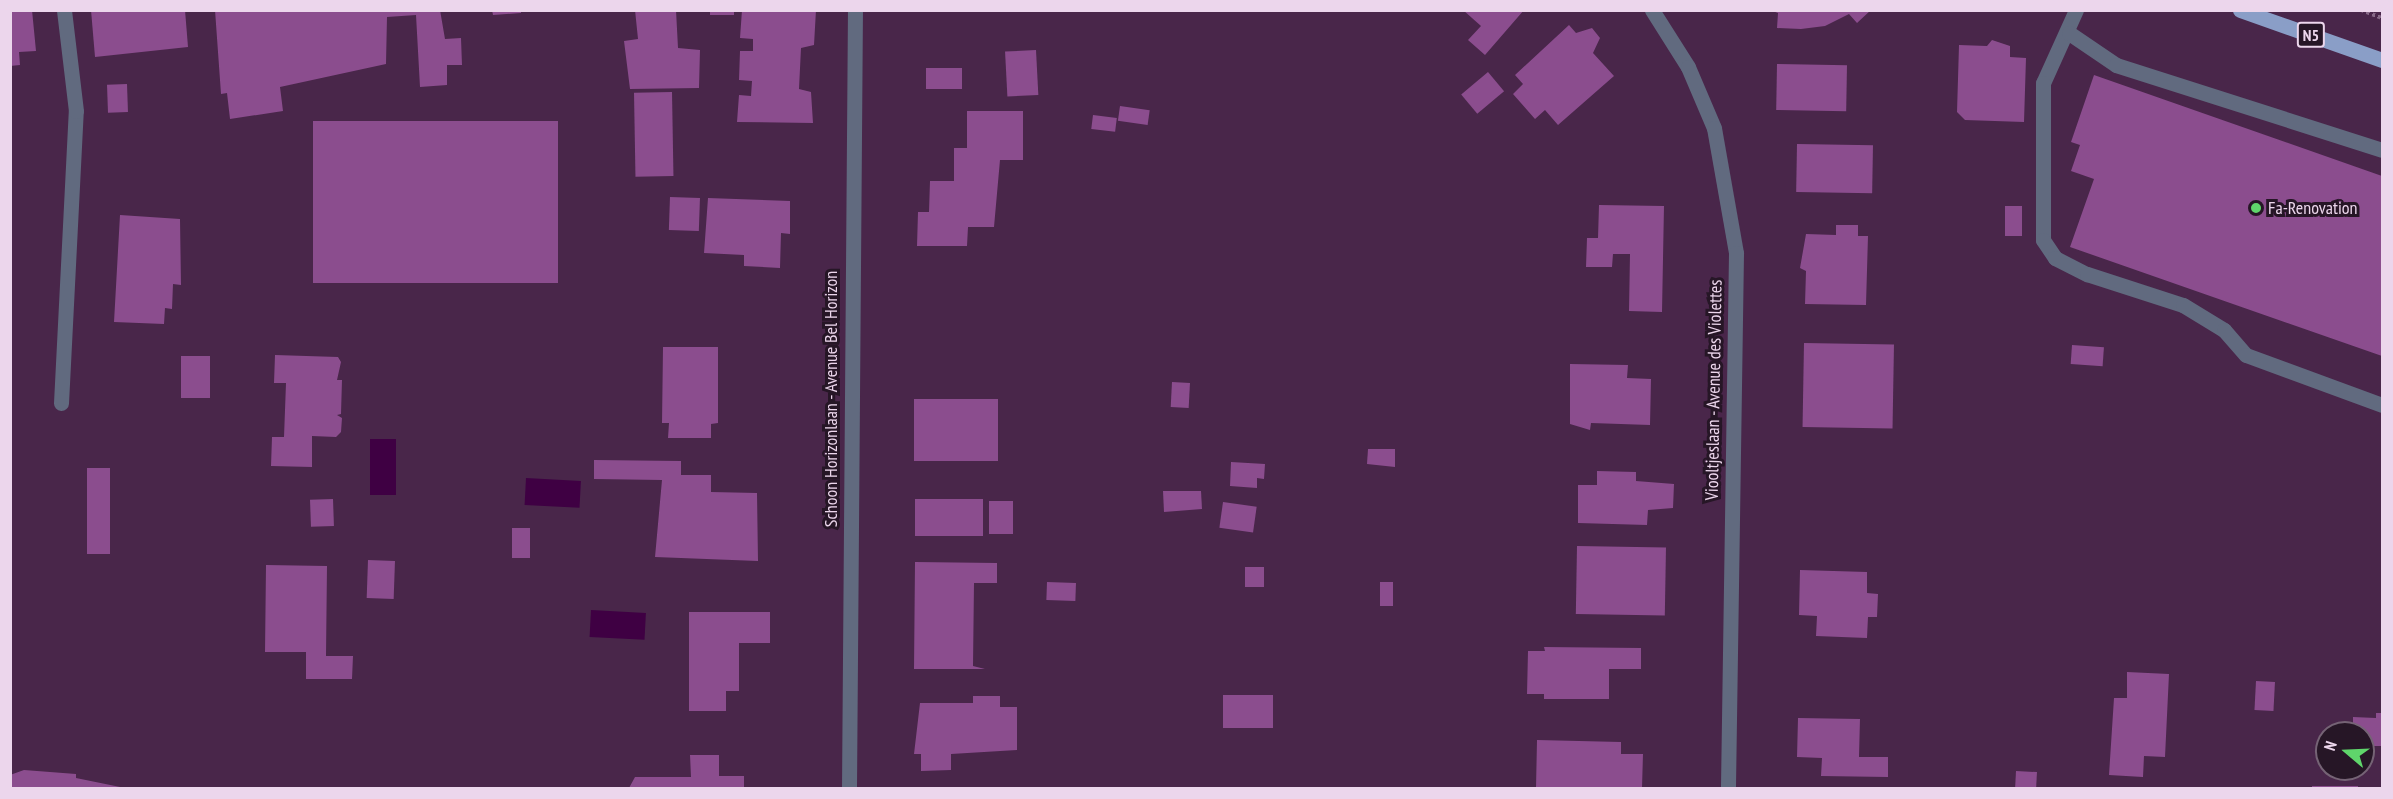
<!DOCTYPE html>
<html>
<head>
<meta charset="utf-8">
<style>
	body { margin:0 }
	#map { position:relative; width:2393px; height:799px; overflow:hidden; background:#49264a; font-family:"PT Sans Narrow",sans-serif }
	div>[style] { position:absolute }
	.water>* { inset:0; background:#3f0043; transform-origin:0 0 }
	.building>* { inset:0; background:#8b4d8e; transform-origin:0 0 }
	.path>* { height:4px; margin-top:-2px; transform-origin:0; background:repeating-linear-gradient(90deg,#886a88 0 3px,transparent 0 6px) }
	.service>* { height:15px; margin:-7.5px; padding:0 7.5px; transform-origin:7.5px; border-radius:7.5px; background:#616a7f }
	.minor>* { height:15px; margin:-7.5px; padding:0 7.5px; transform-origin:7.5px; border-radius:7.5px; background:#616a7f }
	.primary>* { height:15px; margin:-7.5px; padding:0 7.5px; transform-origin:7.5px; border-radius:7.5px; background:#8a9ec7 }
	.dots>* { width:16px; height:16px; translate:-50% -50%; box-sizing:border-box; border:3px solid #261626; border-radius:50% }
	span { translate:-50% -50%; white-space:nowrap; text-align:center; line-height:1.15; -webkit-text-stroke:6px #261626; paint-order:stroke }
	.shield-label span { padding:2px 4px; background:#261626; border:2px solid; border-radius:4px; -webkit-text-stroke-width:0 }
	.shield-label { font-size:16px; color:#ecd6ec; font-weight:700 }
	.poi-label { font-size:18px; color:#ecd6ec }
	.left { translate:0 -50%; text-align:left }
	.street-label { font-size:18px; color:#ecd6ec }
	.frame { position:absolute; inset:0; border:12px solid #ecd6ec; pointer-events:none }
	.north { position:absolute; left:2315px; top:721px; width:60px; height:60px; box-sizing:border-box; background:#261626; border:2px solid #756375; border-radius:50%; rotate:289deg; font-size:16px; font-weight:700; line-height:24px; text-align:center; color:#ecd6ec }
	.north::after { content:''; display:block; margin:auto; width:21px; height:27px; background:#5fd56b; clip-path:polygon(50% 0,100% 100%,50% 72%,0 100%) }
</style>
</head>
<body>
<div id="map">
	<div class="water">
		<i style="left:370px;top:439px;width:26px;height:56px"></i>
		<i style="left:526px;top:478px;width:55px;height:27px;rotate:3deg"></i>
		<i style="left:591px;top:610px;width:55px;height:27px;rotate:3deg"></i>
	</div>
	<div class="building">
		<i style="clip-path:polygon(10px 10px,32px 10px,36px 51px,19px 52px,20px 65px,10px 66px)"></i>
		<i style="clip-path:polygon(91px 10px,185px 10px,188px 47px,95px 57px)"></i>
		<i style="clip-path:polygon(215px 10px,440px 10px,445px 39px,461px 38px,462px 65px,447px 65px,447px 85px,420px 87px,416px 15px,387px 17px,386px 64px,280px 87px,283px 111px,230px 119px,227px 93px,221px 94px)"></i>
		<i style="clip-path:polygon(492px 10px,521px 10px,521px 13px,493px 15px)"></i>
		<i style="clip-path:polygon(635px 10px,676px 10px,678px 48px,700px 50px,699px 88px,630px 89px,624px 41px,638px 39px)"></i>
		<i style="left:710px;top:10px;width:24px;height:5px"></i>
		<i style="clip-path:polygon(742px 10px,816px 10px,814px 45px,801px 48px,799px 89px,811px 92px,813px 123px,737px 122px,739px 95px,751px 96px,752px 81px,739px 80px,740px 51px,753px 51px,753px 39px,740px 38px)"></i>
		<i style="clip-path:polygon(1463px 10px,1524px 10px,1485px 55px,1468px 40px,1481px 26px)"></i>
		<i style="clip-path:polygon(1770px 10px,1871px 10px,1857px 23px,1849px 14px,1825px 26px,1801px 29px,1777px 28px,1778px 13px)"></i>
		<i style="clip-path:polygon(1569px 25px,1576px 33px,1592px 28px,1600px 38px,1593px 53px,1614px 76px,1558px 125px,1545px 110px,1535px 119px,1513px 94px,1523px 84px,1515px 75px)"></i>
		<i style="clip-path:polygon(1992px 40px,2010px 46px,2010px 57px,2026px 58px,2024px 122px,1965px 120px,1957px 112px,1959px 45px,1987px 46px)"></i>
		<i style="left:1036px;top:50px;width:45px;height:31px;rotate:87deg"></i>
		<i style="left:1777px;top:64px;width:70px;height:46px;rotate:1deg"></i>
		<i style="left:926px;top:68px;width:36px;height:21px"></i>
		<i style="left:1488px;top:72px;width:25px;height:35px;rotate:50deg"></i>
		<i style="clip-path:polygon(2094px 75px,2382px 176px,2382px 356px,2070px 247px,2094px 179px,2071px 171px,2080px 145px,2071px 142px)"></i>
		<i style="left:127px;top:84px;width:28px;height:20px;rotate:88deg"></i>
		<i style="left:672px;top:92px;width:84px;height:38px;rotate:89deg"></i>
		<i style="left:1120px;top:106px;width:30px;height:15px;rotate:8deg"></i>
		<i style="clip-path:polygon(967px 111px,1023px 111px,1023px 160px,1000px 160px,994px 227px,968px 227px,967px 246px,917px 246px,918px 212px,929px 212px,930px 181px,954px 181px,954px 148px,967px 148px)"></i>
		<i style="left:1093px;top:115px;width:24px;height:14px;rotate:7deg"></i>
		<i style="left:313px;top:121px;width:245px;height:162px"></i>
		<i style="left:1797px;top:144px;width:76px;height:48px;rotate:1deg"></i>
		<i style="left:670px;top:197px;width:30px;height:33px;rotate:2deg"></i>
		<i style="clip-path:polygon(708px 198px,790px 201px,790px 234px,781px 233px,780px 268px,744px 266px,744px 255px,704px 253px)"></i>
		<i style="clip-path:polygon(1599px 205px,1664px 206px,1662px 312px,1629px 311px,1630px 254px,1613px 254px,1612px 267px,1586px 267px,1587px 238px,1598px 238px)"></i>
		<i style="left:2005px;top:206px;width:17px;height:30px"></i>
		<i style="clip-path:polygon(120px 215px,180px 219px,181px 285px,173px 284px,172px 309px,165px 308px,164px 324px,114px 322px)"></i>
		<i style="clip-path:polygon(1836px 225px,1858px 225px,1858px 236px,1868px 236px,1866px 305px,1805px 304px,1806px 271px,1800px 268px,1806px 234px,1836px 235px)"></i>
		<i style="left:1804px;top:343px;width:90px;height:84px;rotate:1deg"></i>
		<i style="left:2072px;top:345px;width:32px;height:19px;rotate:4deg"></i>
		<i style="clip-path:polygon(663px 347px,718px 347px,718px 423px,711px 424px,711px 438px,668px 438px,669px 423px,662px 423px)"></i>
		<i style="clip-path:polygon(275px 355px,338px 357px,341px 362px,337px 380px,342px 380px,341px 414px,337px 415px,342px 418px,341px 432px,336px 437px,312px 436px,312px 467px,271px 466px,272px 437px,284px 437px,286px 383px,274px 383px)"></i>
		<i style="left:181px;top:356px;width:29px;height:42px"></i>
		<i style="clip-path:polygon(1570px 364px,1628px 365px,1627px 378px,1651px 379px,1650px 425px,1591px 423px,1590px 430px,1570px 424px)"></i>
		<i style="left:1172px;top:382px;width:18px;height:25px;rotate:3deg"></i>
		<i style="left:914px;top:399px;width:84px;height:62px"></i>
		<i style="clip-path:polygon(1368px 449px,1395px 449px,1395px 467px,1367px 464px)"></i>
		<i style="clip-path:polygon(594px 460px,681px 461px,681px 475px,711px 475px,711px 492px,757px 493px,758px 561px,655px 557px,662px 480px,594px 479px)"></i>
		<i style="clip-path:polygon(1231px 462px,1265px 464px,1264px 479px,1257px 478px,1257px 488px,1230px 486px)"></i>
		<i style="left:87px;top:468px;width:23px;height:86px"></i>
		<i style="clip-path:polygon(1597px 471px,1636px 472px,1636px 481px,1674px 484px,1673px 508px,1648px 510px,1647px 525px,1578px 523px,1578px 485px,1597px 485px)"></i>
		<i style="clip-path:polygon(1163px 491px,1201px 491px,1202px 509px,1164px 512px)"></i>
		<i style="left:333px;top:499px;width:27px;height:23px;rotate:88deg"></i>
		<i style="left:915px;top:499px;width:68px;height:37px"></i>
		<i style="left:989px;top:501px;width:24px;height:33px"></i>
		<i style="left:1223px;top:502px;width:34px;height:26px;rotate:8deg"></i>
		<i style="left:512px;top:528px;width:18px;height:30px"></i>
		<i style="left:1577px;top:546px;width:89px;height:68px;rotate:1deg"></i>
		<i style="left:368px;top:560px;width:27px;height:38px;rotate:2deg"></i>
		<i style="clip-path:polygon(915px 562px,997px 563px,997px 583px,974px 583px,973px 666px,985px 669px,914px 669px)"></i>
		<i style="clip-path:polygon(266px 565px,327px 566px,326px 656px,353px 656px,352px 679px,306px 679px,306px 652px,265px 652px)"></i>
		<i style="left:1245px;top:567px;width:19px;height:20px"></i>
		<i style="clip-path:polygon(1800px 570px,1867px 572px,1867px 593px,1878px 594px,1877px 617px,1868px 617px,1867px 638px,1816px 636px,1817px 616px,1799px 615px)"></i>
		<i style="left:1047px;top:582px;width:29px;height:18px;rotate:2deg"></i>
		<i style="left:1380px;top:582px;width:13px;height:24px"></i>
		<i style="clip-path:polygon(689px 612px,770px 612px,770px 643px,739px 643px,739px 691px,726px 691px,726px 711px,689px 711px)"></i>
		<i style="clip-path:polygon(1544px 647px,1641px 648px,1641px 669px,1609px 669px,1609px 699px,1544px 699px,1544px 694px,1527px 694px,1528px 651px,1545px 651px)"></i>
		<i style="clip-path:polygon(2127px 672px,2169px 674px,2165px 757px,2144px 756px,2143px 777px,2109px 775px,2114px 698px,2127px 698px)"></i>
		<i style="left:2256px;top:681px;width:19px;height:29px;rotate:3deg"></i>
		<i style="left:1273px;top:695px;width:33px;height:50px;rotate:90deg"></i>
		<i style="clip-path:polygon(973px 696px,1000px 696px,1000px 707px,1017px 707px,1017px 750px,951px 754px,951px 770px,921px 771px,921px 754px,914px 754px,920px 703px,973px 703px)"></i>
		<i style="clip-path:polygon(2376px 713px,2382px 713px,2382px 746px,2363px 746px,2363px 733px,2353px 733px,2353px 717px,2376px 718px)"></i>
		<i style="clip-path:polygon(1798px 718px,1860px 719px,1859px 757px,1888px 757px,1888px 777px,1821px 776px,1822px 758px,1797px 757px)"></i>
		<i style="clip-path:polygon(1537px 740px,1621px 742px,1621px 754px,1643px 754px,1642px 788px,1536px 788px)"></i>
		<i style="clip-path:polygon(690px 755px,719px 755px,719px 776px,744px 776px,744px 788px,629px 788px,635px 777px,691px 777px)"></i>
		<i style="clip-path:polygon(24px 770px,76px 774px,76px 778px,125px 788px,10px 788px,10px 775px)"></i>
		<i style="left:2016px;top:771px;width:21px;height:17px;rotate:3deg"></i>
		<i style="left:2312px;top:786px;width:46px;height:2px"></i>
	</div>
	<div class="path">
		<i style="left:2361px;top:10px;width:22px;rotate:21deg"></i>
	</div>
	<div class="service">
		<i style="left:2076px;top:10px;width:80px;rotate:114.3deg"></i>
		<i style="left:2043px;top:83px;width:157px;rotate:90deg"></i>
		<i style="left:2043px;top:240px;width:22px;rotate:56deg"></i>
		<i style="left:2055px;top:258px;width:36px;rotate:27deg"></i>
		<i style="left:2087px;top:274px;width:101px;rotate:17.9deg"></i>
		<i style="left:2183px;top:305px;width:48px;rotate:31.4deg"></i>
		<i style="left:2224px;top:330px;width:33px;rotate:49deg"></i>
		<i style="left:2246px;top:355px;width:145px;rotate:20.2deg"></i>
		<i style="left:2069px;top:33px;width:57px;rotate:34.2deg"></i>
		<i style="left:2116px;top:65px;width:279px;rotate:17.7deg"></i>
	</div>
	<div class="minor">
		<i style="left:1652px;top:10px;width:67px;rotate:57.7deg"></i>
		<i style="left:1688px;top:67px;width:66px;rotate:66.9deg"></i>
		<i style="left:1714px;top:128px;width:127px;rotate:80deg"></i>
		<i style="left:1736px;top:253px;width:535px;rotate:90.86deg"></i>
		<i style="left:61px;top:403px;width:292px;rotate:-87.1deg"></i>
		<i style="left:76px;top:111px;width:102px;rotate:-96.8deg"></i>
		<i style="left:849px;top:788px;width:778px;rotate:-89.56deg"></i>
	</div>
	<div class="primary">
		<i style="left:2240px;top:10px;width:151px;rotate:19.4deg"></i>
	</div>
	<div class="dots">
		<i style="left:2256px;top:208px;background:#5fd56b"></i>
	</div>
	<div class="shield-label">
		<span style="left:2311px;top:35px">N5</span>
	</div>
	<div class="poi-label">
		<span class="left" style="left:2268px;top:208px">Fa-Renovation</span>
	</div>
	<div class="street-label">
		<span style="left:1714px;top:390px;rotate:-89deg">Viooltjeslaan - Avenue des Violettes</span>
		<span style="left:831px;top:399px;rotate:-90deg">Schoon Horizonlaan - Avenue Bel Horizon</span>
	</div>
	<div class="frame"></div>
	<div class="north">N</div>
</div>
</body>
</html>
